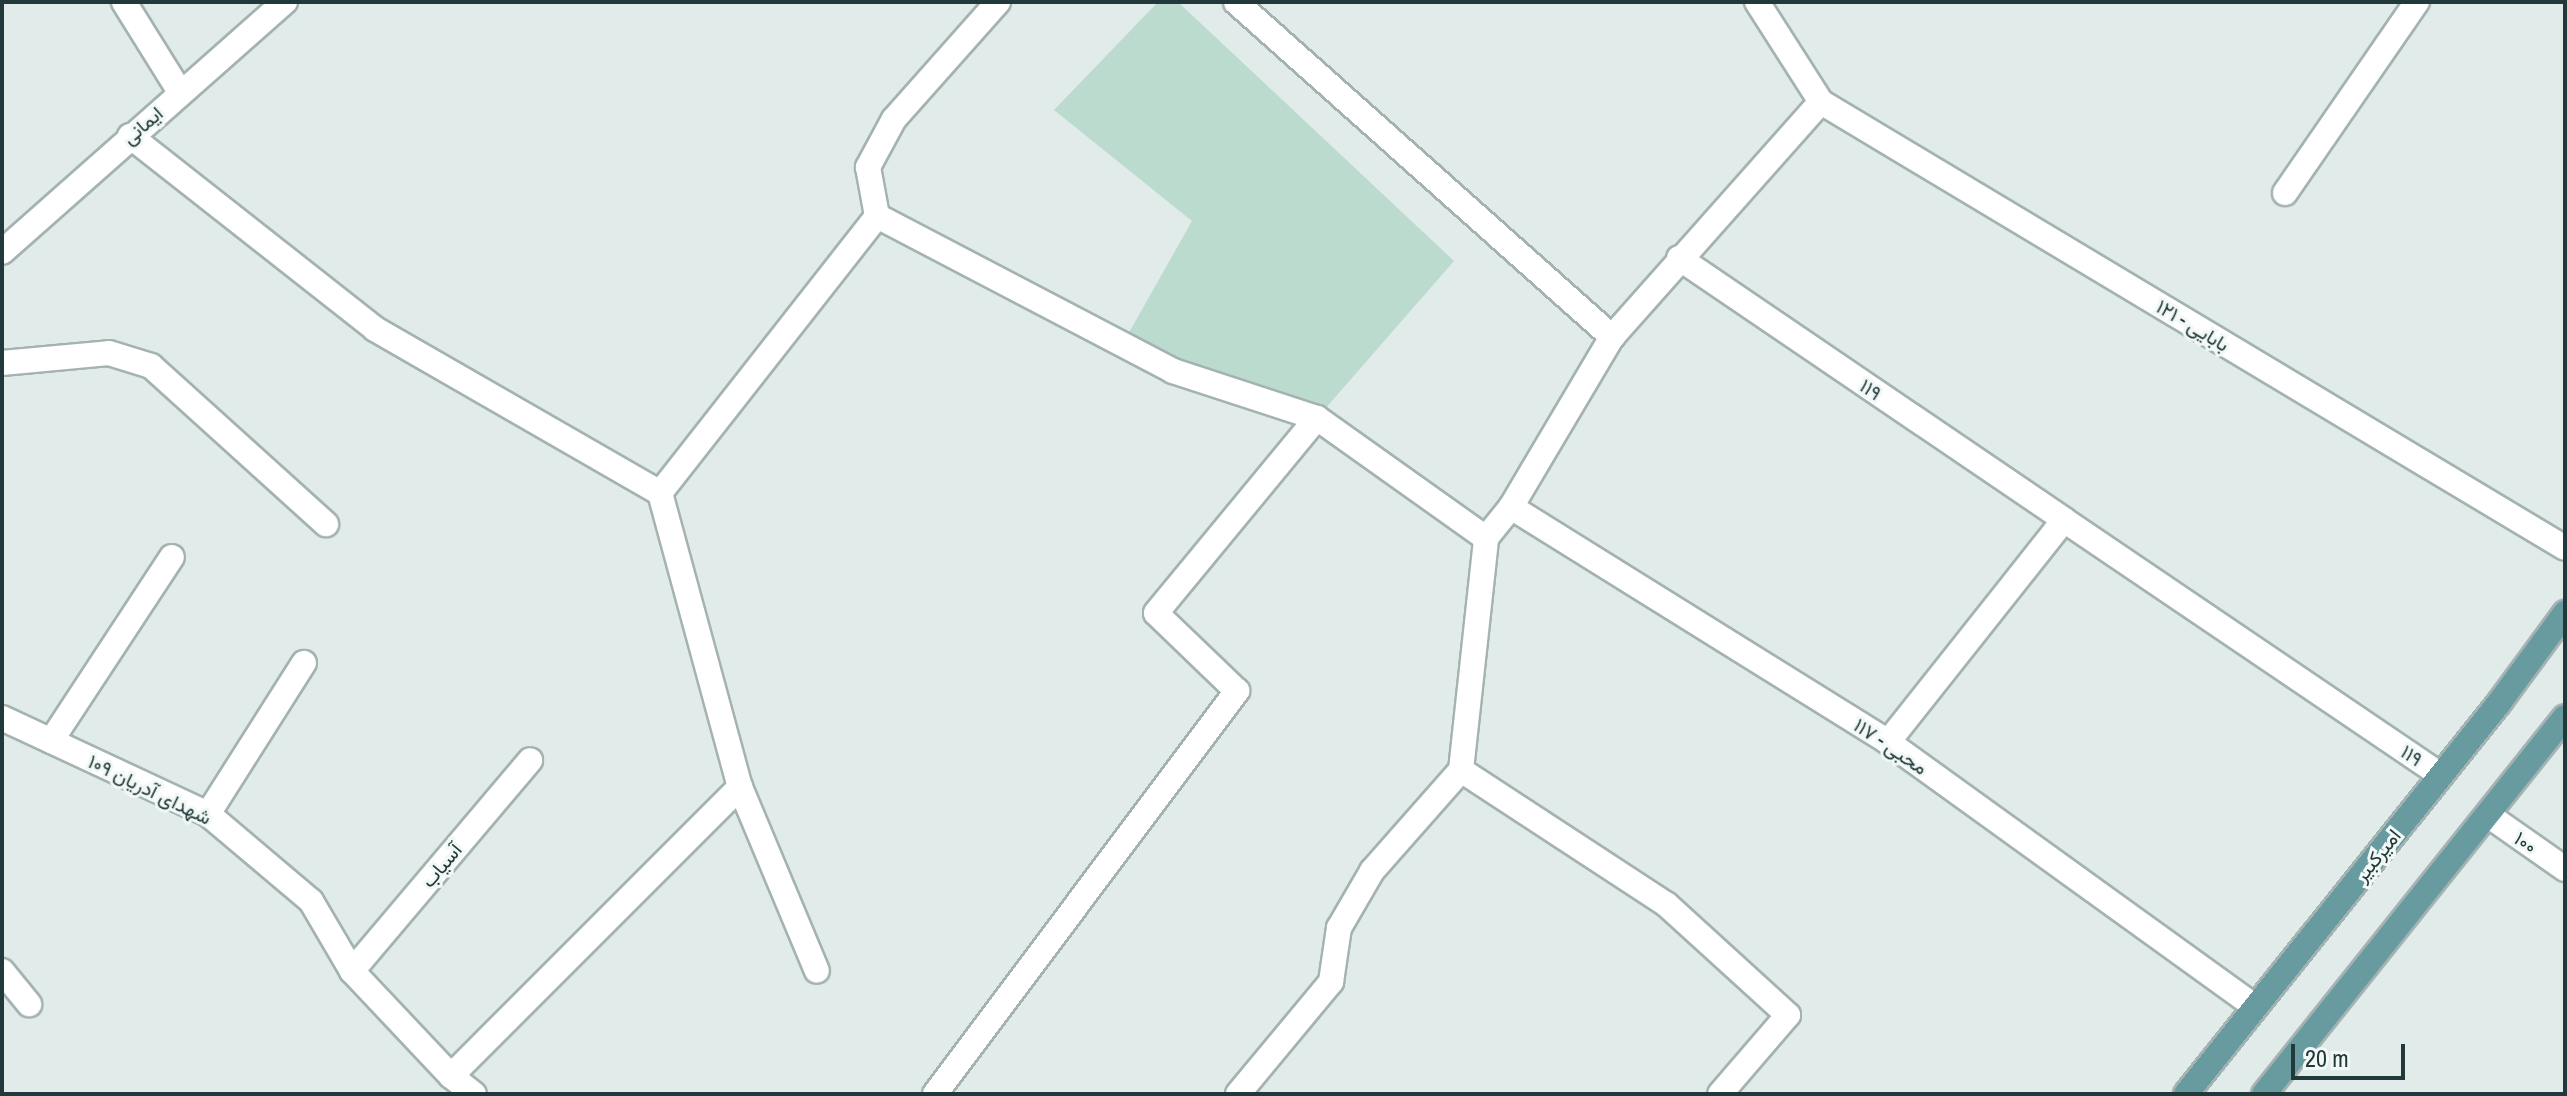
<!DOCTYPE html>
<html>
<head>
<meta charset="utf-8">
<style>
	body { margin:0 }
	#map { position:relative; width:2567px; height:1096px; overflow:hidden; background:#e1ebea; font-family:"Archivo Narrow",Vazirmatn,sans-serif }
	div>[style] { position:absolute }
	.green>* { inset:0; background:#badbce }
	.roads { filter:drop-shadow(2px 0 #a4b2b2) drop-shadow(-2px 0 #a4b2b2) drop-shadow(0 2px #a4b2b2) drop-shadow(0 -2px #a4b2b2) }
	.minor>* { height:24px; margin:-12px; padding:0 12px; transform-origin:12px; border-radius:12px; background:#fff }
	.major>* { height:24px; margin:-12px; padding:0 12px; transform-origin:12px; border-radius:12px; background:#679b9f }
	span { translate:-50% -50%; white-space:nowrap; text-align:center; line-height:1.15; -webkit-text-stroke:6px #f1f8f6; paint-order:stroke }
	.street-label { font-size:20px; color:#22393b }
	.frame { position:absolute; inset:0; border:4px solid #22393b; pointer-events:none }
	.scale { position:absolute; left:2291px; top:1044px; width:114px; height:36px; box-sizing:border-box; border:4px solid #22393b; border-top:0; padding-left:10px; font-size:24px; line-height:28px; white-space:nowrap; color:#22393b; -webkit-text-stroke:6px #f1f8f6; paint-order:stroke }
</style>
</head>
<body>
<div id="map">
	<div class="green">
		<i style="clip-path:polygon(1158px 2px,1178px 2px,1454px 261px,1317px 418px,1122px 345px,1192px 221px,1054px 110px)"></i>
	</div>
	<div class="roads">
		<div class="minor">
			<i style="left:124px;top:2px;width:106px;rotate:58.1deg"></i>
			<i style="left:998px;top:2px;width:157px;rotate:131.6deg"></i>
			<i style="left:894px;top:119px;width:55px;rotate:118.4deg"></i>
			<i style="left:868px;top:167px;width:50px;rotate:79.6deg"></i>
			<i style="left:877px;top:216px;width:334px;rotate:27.6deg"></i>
			<i style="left:1173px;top:371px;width:151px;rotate:18.1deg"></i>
			<i style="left:1317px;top:418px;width:207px;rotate:35.4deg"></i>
			<i style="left:1486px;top:538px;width:40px;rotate:-51deg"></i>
			<i style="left:1511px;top:507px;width:198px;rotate:-59.3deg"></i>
			<i style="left:1612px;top:337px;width:314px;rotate:-48.4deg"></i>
			<i style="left:1821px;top:102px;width:119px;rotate:-122.6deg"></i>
			<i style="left:1236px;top:2px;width:504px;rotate:41.7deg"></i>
			<i style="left:1821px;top:102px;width:867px;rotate:30.94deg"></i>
			<i style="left:130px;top:136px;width:312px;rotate:38.2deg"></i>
			<i style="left:375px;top:329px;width:329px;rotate:29.9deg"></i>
			<i style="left:660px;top:493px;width:305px;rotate:74.8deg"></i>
			<i style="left:740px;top:787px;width:199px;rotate:67.3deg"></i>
			<i style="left:2285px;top:193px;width:232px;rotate:-55.4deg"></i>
			<i style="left:2px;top:252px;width:378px;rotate:-41.5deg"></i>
			<i style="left:1679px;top:258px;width:466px;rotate:34.2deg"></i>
			<i style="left:2064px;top:520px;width:283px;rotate:128.4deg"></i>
			<i style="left:2px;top:363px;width:107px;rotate:-5.3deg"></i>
			<i style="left:109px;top:353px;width:44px;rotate:17.2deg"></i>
			<i style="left:151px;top:366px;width:236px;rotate:42.1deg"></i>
			<i style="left:660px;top:493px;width:352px;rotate:-51.9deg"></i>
			<i style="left:1511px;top:507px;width:444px;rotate:31.9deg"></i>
			<i style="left:1888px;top:742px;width:453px;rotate:35.8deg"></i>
			<i style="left:2064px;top:520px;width:455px;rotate:34.1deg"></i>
			<i style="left:2px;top:718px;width:227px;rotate:25deg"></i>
			<i style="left:208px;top:814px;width:135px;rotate:40.2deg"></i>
			<i style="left:311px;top:901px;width:81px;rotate:59.6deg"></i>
			<i style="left:352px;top:971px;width:144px;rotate:46.7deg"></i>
			<i style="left:451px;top:1076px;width:29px;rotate:38deg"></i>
			<i style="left:51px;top:741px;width:220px;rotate:-56.7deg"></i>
			<i style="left:1461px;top:770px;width:245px;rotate:33.2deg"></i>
			<i style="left:1666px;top:904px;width:165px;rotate:42.3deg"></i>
			<i style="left:1788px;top:1015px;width:104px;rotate:130.7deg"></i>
			<i style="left:208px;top:814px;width:179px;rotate:-57.6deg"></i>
			<i style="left:2488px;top:815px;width:94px;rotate:35deg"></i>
			<i style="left:2px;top:971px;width:43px;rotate:50.7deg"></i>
			<i style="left:352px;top:971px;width:276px;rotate:-49.8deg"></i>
			<i style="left:451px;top:1076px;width:409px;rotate:-45deg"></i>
			<i style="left:935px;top:1094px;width:504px;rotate:-53.15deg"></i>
			<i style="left:1237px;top:691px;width:112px;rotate:-136.1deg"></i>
			<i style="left:1156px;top:613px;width:253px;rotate:-50.5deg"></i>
			<i style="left:1238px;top:1094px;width:146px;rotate:-50.3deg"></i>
			<i style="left:1331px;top:982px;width:55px;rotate:-81.6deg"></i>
			<i style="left:1339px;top:928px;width:66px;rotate:-59.9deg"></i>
			<i style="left:1372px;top:871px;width:135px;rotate:-48.6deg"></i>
			<i style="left:1461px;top:770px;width:233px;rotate:-83.8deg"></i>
		</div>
		<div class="major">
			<i style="left:2186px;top:1094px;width:501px;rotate:-51.32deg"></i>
			<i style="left:2499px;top:703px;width:112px;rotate:-53.7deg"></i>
			<i style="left:2264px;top:1094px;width:482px;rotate:-51.4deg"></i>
		</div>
	</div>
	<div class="street-label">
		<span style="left:142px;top:125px;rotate:-41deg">ایمانی</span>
		<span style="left:2193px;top:325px;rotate:31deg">بابایی - ۱۲۱</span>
		<span style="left:1871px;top:389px;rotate:34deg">۱۱۹</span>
		<span style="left:1891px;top:746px;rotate:34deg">محبی - ۱۱۷</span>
		<span style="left:2412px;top:755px;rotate:34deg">۱۱۹</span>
		<span style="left:150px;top:789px;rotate:26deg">شهدای آدریان ۱۰۹</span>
		<span style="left:2526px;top:842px;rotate:35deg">۱۰۰</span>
		<span style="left:2377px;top:855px;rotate:-51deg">امیرکبیر</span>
		<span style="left:441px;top:865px;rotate:-50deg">آسیاب</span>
	</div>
	<div class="frame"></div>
	<div class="scale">20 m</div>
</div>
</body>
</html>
